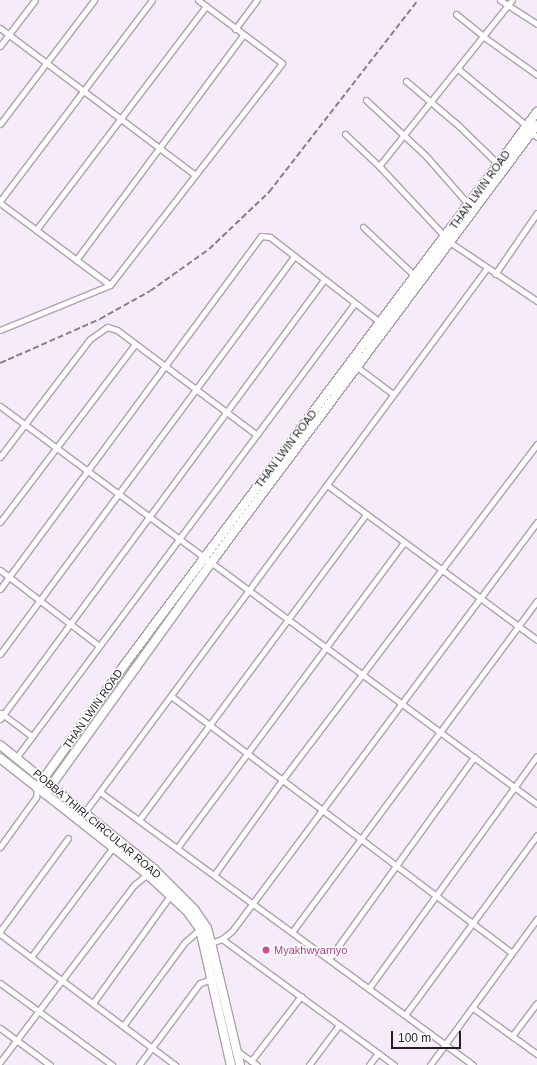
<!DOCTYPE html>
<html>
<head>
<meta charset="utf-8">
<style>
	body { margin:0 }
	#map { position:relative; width:537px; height:1065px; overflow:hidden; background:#f6ebf8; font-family:Helvetica,sans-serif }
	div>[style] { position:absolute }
	.roads { filter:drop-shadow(1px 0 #aca2ad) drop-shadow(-1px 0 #aca2ad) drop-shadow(0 1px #aca2ad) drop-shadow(0 -1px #aca2ad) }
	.minor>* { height:5px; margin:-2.5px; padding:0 2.5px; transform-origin:2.5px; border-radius:2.5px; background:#fff }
	.primary>* { height:8px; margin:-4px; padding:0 4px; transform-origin:4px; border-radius:4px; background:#fff }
	.rail>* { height:1.5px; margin-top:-0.75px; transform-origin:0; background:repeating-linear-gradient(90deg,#867f87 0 6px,transparent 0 9px) }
	.dots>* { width:11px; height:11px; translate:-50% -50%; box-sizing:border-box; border:2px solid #fff; border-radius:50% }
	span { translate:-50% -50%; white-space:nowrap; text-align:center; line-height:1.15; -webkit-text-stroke:3px #fff; paint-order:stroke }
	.street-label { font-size:11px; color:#231f23 }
	.hotel-label { font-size:11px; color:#b23c85 }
	.left { translate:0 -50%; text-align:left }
	.scale { position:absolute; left:391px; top:1031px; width:70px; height:18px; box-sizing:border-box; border:2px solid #231f23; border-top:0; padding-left:5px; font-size:12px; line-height:14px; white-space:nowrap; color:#231f23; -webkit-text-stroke:3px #fff; paint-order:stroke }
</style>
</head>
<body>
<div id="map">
	<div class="roads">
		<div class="minor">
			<i style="left:500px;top:0;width:44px;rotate:33deg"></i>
			<i style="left:456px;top:14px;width:36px;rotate:39deg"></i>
			<i style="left:484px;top:37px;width:65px;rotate:35.6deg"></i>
			<i style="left:0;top:28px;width:244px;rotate:37deg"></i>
			<i style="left:235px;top:29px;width:36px;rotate:-53deg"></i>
			<i style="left:0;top:46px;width:58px;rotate:-52.7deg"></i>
			<i style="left:458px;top:69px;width:89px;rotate:39.6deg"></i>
			<i style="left:406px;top:81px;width:70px;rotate:40.3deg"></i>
			<i style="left:459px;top:126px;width:56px;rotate:44.3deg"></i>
			<i style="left:366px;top:100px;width:82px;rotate:43deg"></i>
			<i style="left:426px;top:156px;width:65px;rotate:48.7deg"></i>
			<i style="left:0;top:124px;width:156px;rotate:-52.8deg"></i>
			<i style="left:532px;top:133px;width:6px;rotate:39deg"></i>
			<i style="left:345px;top:134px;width:47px;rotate:43.3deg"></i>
			<i style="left:379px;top:166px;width:105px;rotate:46.9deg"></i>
			<i style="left:451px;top:243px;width:104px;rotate:34deg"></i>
			<i style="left:379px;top:166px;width:213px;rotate:-51.3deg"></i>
			<i style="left:0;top:201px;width:252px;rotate:-52.9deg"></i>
			<i style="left:0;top:203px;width:137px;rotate:36.7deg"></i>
			<i style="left:363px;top:227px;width:73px;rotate:43.3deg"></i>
			<i style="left:36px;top:230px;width:281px;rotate:-52.8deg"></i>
			<i style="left:76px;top:260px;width:280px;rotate:-53.4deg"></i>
			<i style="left:495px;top:274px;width:74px;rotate:-55.5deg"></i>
			<i style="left:0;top:330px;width:119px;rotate:-22.2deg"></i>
			<i style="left:110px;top:285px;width:281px;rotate:-52.2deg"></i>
			<i style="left:282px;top:63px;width:105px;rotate:-143.1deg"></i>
			<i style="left:357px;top:367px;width:45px;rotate:36.9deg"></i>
			<i style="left:0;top:406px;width:668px;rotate:36.54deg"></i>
			<i style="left:0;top:457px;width:148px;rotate:-52.7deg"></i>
			<i style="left:90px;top:339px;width:21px;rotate:-35deg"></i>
			<i style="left:107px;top:327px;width:10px;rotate:17deg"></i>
			<i style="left:117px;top:330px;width:175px;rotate:36.9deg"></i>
			<i style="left:327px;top:485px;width:261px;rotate:36.4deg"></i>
			<i style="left:0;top:522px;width:223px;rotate:-52.8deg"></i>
			<i style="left:0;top:570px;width:125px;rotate:37.5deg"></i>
			<i style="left:0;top:589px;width:439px;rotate:-53.5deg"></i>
			<i style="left:261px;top:236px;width:9px;rotate:6deg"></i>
			<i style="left:270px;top:237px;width:140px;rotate:37.8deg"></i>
			<i style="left:0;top:654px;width:495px;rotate:-53.5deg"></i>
			<i style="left:171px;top:696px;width:427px;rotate:37deg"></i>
			<i style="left:1px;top:713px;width:39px;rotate:37deg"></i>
			<i style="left:0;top:719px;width:544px;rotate:-53.59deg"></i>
			<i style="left:16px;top:758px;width:566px;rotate:-53.33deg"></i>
			<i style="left:100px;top:792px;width:462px;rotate:36.2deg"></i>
			<i style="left:84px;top:813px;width:678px;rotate:-53.52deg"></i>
			<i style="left:139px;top:820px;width:381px;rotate:-53.4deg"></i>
			<i style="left:0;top:847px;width:62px;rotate:-54.2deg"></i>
			<i style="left:36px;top:797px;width:9px;rotate:-84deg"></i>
			<i style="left:177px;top:848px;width:381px;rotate:-53.4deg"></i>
			<i style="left:214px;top:875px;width:117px;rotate:-54.4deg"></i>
			<i style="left:282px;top:780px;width:422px;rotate:-52.8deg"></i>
			<i style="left:0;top:931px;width:115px;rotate:-53.8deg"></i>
			<i style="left:292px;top:932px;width:412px;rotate:-53.5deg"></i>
			<i style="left:0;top:934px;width:219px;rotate:36.8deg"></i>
			<i style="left:222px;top:939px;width:213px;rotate:36.2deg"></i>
			<i style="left:211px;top:943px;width:12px;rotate:-20deg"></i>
			<i style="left:222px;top:939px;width:13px;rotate:-39deg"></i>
			<i style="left:232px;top:931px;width:510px;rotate:-53.29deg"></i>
			<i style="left:31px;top:957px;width:137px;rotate:-53.3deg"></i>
			<i style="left:329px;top:959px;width:249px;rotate:-54.3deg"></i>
			<i style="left:0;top:983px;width:139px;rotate:36.2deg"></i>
			<i style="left:369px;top:988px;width:286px;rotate:-54.1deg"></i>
			<i style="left:93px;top:1003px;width:132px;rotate:-54.3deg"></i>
			<i style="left:473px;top:1008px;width:79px;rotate:35.7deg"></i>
			<i style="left:405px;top:1015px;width:223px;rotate:-53.7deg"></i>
			<i style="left:123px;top:1026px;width:104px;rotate:-53.6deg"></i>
			<i style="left:185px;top:942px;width:20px;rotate:-41deg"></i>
			<i style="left:0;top:1028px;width:62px;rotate:36.5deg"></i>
			<i style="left:512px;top:1036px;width:41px;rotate:-52.9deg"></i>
			<i style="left:237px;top:1051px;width:24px;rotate:35deg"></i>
			<i style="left:251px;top:1061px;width:82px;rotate:-52.4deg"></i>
			<i style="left:0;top:1062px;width:222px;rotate:-52.9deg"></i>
			<i style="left:134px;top:885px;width:26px;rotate:-39deg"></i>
			<i style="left:139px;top:1065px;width:102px;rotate:-53.4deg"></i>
			<i style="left:200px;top:983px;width:13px;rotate:-18deg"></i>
			<i style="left:309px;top:1065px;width:50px;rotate:-53.1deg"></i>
			<i style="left:369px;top:1065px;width:15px;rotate:-53deg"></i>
			<i style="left:430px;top:1065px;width:181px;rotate:-53.8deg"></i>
		</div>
		<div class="primary">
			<i style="left:0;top:745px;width:198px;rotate:38.8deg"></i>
			<i style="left:154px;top:869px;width:57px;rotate:45deg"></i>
			<i style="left:194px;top:909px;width:23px;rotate:56deg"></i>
			<i style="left:207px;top:928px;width:16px;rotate:75deg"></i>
			<i style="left:211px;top:943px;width:125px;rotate:76.6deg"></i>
			<i style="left:0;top:758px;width:187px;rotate:38.3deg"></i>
			<i style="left:147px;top:874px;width:54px;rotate:42.8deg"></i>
			<i style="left:187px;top:911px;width:22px;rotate:54deg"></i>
			<i style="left:200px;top:929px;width:139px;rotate:77.2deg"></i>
			<i style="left:37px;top:788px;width:152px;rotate:-54.6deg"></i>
			<i style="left:125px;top:664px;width:689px;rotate:-53.26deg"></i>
			<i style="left:45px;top:794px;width:283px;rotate:-54.3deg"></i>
			<i style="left:210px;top:564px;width:547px;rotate:-53.32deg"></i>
		</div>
	</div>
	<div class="rail">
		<i style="left:0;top:363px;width:109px;rotate:-23.7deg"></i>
		<i style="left:100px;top:319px;width:57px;rotate:-29.2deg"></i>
		<i style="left:150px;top:291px;width:72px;rotate:-35.4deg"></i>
		<i style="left:209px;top:249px;width:83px;rotate:-43.5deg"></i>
		<i style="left:269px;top:192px;width:243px;rotate:-52.2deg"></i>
	</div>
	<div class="dots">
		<i style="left:266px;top:950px;background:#d1479c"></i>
	</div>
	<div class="street-label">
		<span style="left:480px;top:190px;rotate:-54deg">THAN LWIN ROAD</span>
		<span style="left:286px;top:449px;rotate:-53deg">THAN LWIN ROAD</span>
		<span style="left:93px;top:709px;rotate:-55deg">THAN LWIN ROAD</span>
		<span style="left:97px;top:824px;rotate:40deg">POBBA THIRI CIRCULAR ROAD</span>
	</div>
	<div class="hotel-label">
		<span class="left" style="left:274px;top:950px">Myakhwyarnyo</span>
	</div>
	<div class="scale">100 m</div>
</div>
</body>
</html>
